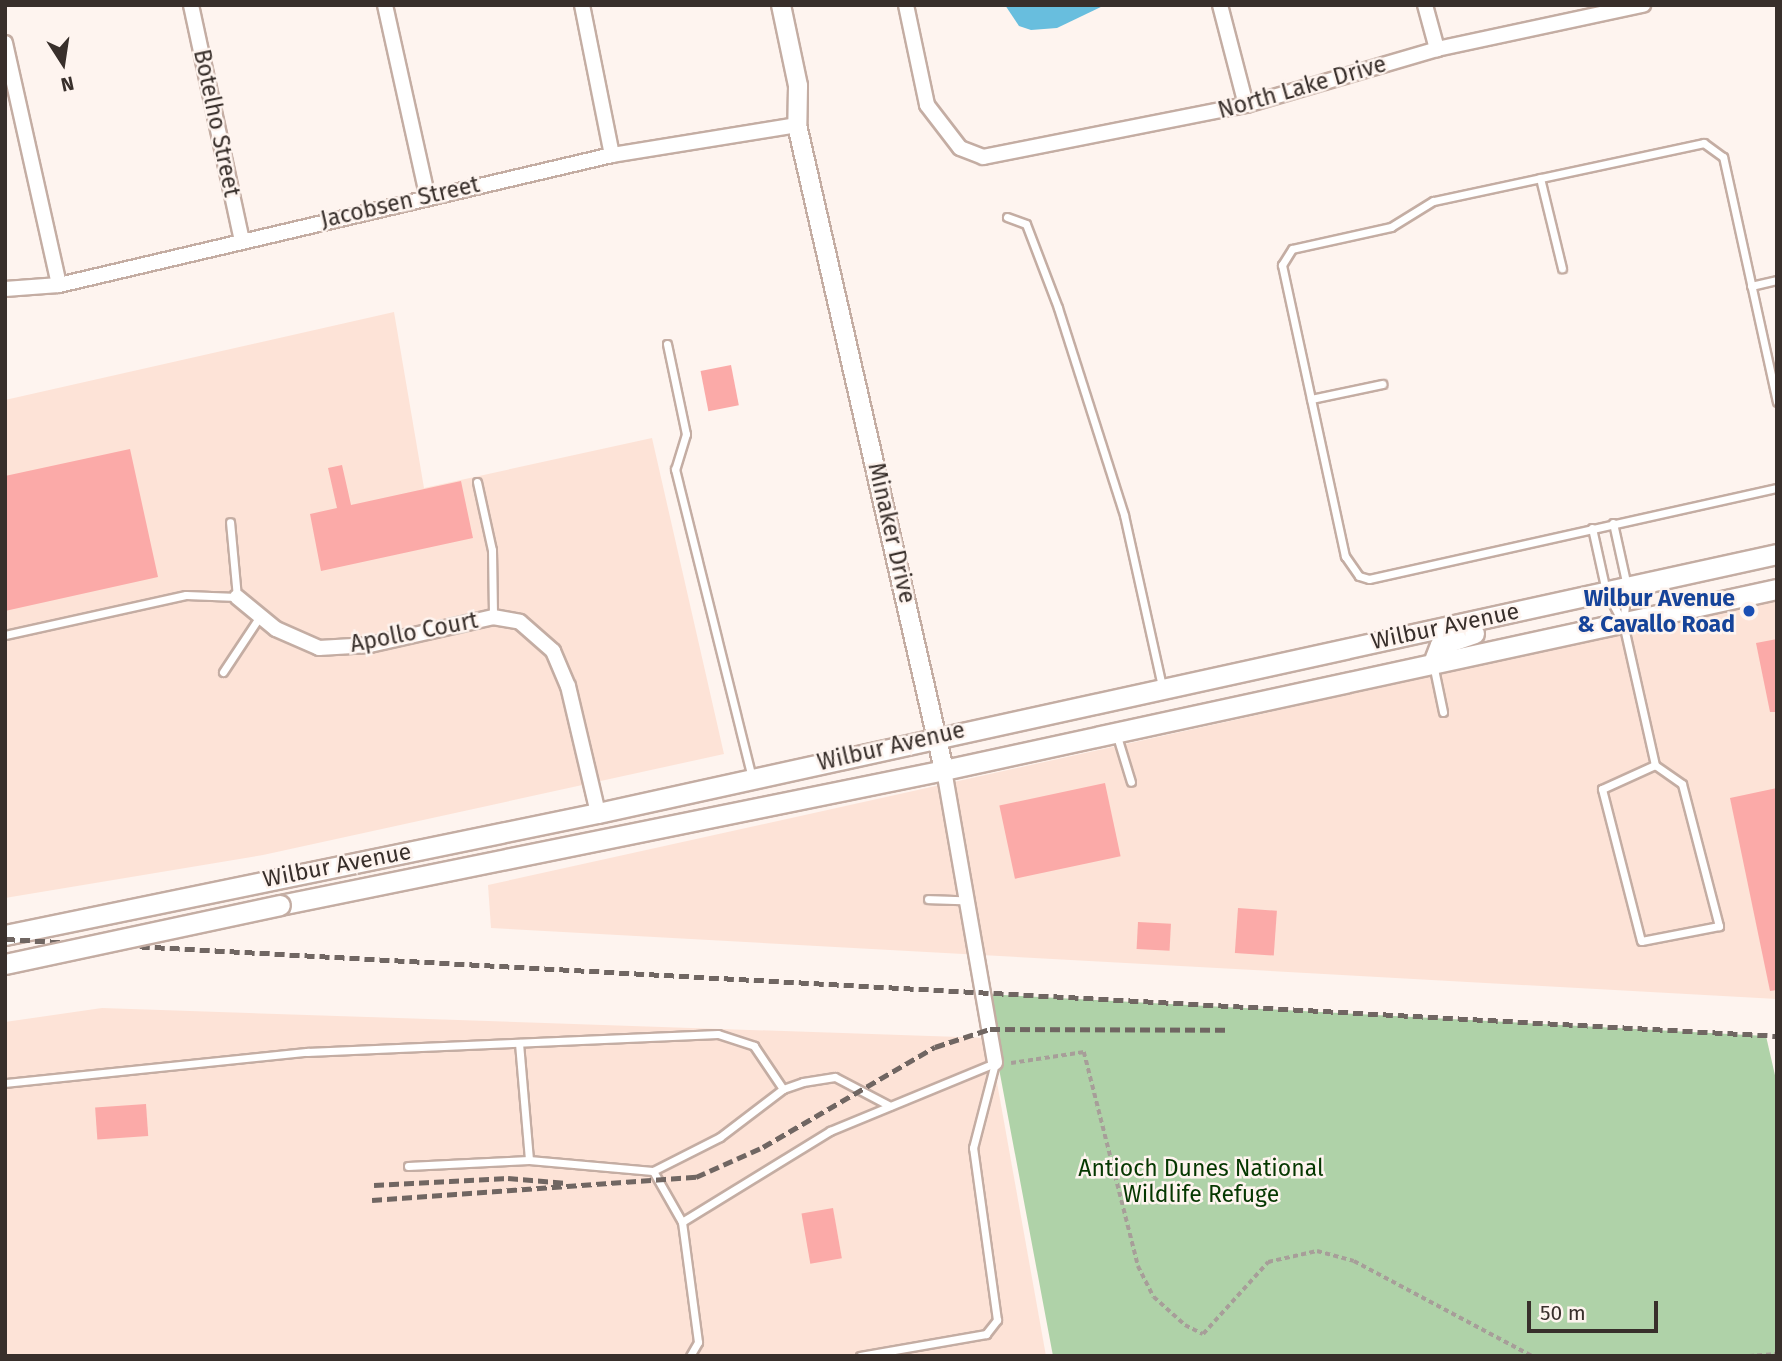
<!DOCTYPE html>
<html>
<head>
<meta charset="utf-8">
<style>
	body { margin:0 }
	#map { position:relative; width:1782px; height:1361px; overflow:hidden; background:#fef4ef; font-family:"Fira Sans",sans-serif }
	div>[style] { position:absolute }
	.built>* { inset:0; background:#fde3d7 }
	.green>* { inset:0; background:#afd2a8 }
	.water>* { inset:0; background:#68bede }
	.building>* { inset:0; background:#fbaaa8; transform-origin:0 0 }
	.path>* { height:3.5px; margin-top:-1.75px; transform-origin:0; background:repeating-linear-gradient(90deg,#a79e99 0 5px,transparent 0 8.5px) }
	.roads { filter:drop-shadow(2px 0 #c4ada3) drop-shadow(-2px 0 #c4ada3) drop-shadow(0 2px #c4ada3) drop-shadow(0 -2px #c4ada3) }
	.service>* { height:7px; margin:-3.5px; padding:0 3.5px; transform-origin:3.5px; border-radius:3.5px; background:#fff }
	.minor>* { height:14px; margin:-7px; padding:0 7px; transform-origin:7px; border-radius:7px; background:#fff }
	.tertiary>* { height:18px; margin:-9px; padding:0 9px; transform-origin:9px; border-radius:9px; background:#fff }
	.secondary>* { height:19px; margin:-9.5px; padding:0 9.5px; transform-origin:9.5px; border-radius:9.5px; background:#fff }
	.rail>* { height:5px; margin-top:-2.5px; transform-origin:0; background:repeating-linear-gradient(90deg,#706662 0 10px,transparent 0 15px) }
	.bridges { filter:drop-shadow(2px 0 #c4ada3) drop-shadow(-2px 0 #c4ada3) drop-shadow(0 2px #c4ada3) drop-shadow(0 -2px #c4ada3) }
	.secondary-bridge>* { height:19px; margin:-9.5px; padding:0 9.5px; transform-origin:9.5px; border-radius:9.5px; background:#fff }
	.dots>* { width:19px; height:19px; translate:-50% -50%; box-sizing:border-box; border:4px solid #fef4ef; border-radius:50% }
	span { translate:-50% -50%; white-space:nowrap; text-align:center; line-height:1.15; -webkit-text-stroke:5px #fef4ef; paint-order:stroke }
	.street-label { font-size:23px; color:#382f2b }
	.transit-label { font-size:23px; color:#164399; font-weight:700 }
	.right { translate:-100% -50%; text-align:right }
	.park-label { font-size:23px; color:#053700 }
	.frame { position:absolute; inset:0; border:7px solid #382f2b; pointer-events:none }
	.north { position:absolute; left:28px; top:28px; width:70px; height:70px; -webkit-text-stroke:5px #fef4ef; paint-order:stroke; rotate:168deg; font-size:19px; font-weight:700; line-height:28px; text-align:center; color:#382f2b }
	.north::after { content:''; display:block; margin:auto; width:24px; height:32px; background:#382f2b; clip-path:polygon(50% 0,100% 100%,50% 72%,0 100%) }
	.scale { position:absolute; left:1527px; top:1301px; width:131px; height:32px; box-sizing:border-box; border:4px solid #382f2b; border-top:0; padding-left:9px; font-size:21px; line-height:24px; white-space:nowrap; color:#382f2b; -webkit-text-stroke:5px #fef4ef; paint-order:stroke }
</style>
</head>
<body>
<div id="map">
	<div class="built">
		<i style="clip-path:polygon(394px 312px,424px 488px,652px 438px,724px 754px,263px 855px,5px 898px,5px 400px)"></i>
		<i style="clip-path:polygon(1777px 600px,1777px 999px,491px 928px,488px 885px)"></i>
		<i style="clip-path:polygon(102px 1008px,989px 1038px,1046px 1356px,5px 1356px,5px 1022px)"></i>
	</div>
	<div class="green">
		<i style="clip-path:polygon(985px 994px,1766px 1036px,1777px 1084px,1777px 1356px,1053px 1356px)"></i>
	</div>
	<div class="water">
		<i style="clip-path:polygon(1005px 5px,1105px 5px,1057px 28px,1031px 30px,1019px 26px)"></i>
	</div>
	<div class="building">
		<i style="left:731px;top:365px;width:41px;height:31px;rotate:79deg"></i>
		<i style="clip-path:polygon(130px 449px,158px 577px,5px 611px,5px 476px)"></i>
		<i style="clip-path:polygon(342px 465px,351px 505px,461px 481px,473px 538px,321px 571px,310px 514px,337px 508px,328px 468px)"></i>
		<i style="clip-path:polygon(1777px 639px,1777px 712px,1770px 712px,1756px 643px)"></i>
		<i style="left:1105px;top:783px;width:75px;height:108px;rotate:78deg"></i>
		<i style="clip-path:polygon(1777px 788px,1777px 990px,1770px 991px,1730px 798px)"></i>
		<i style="left:1238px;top:908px;width:39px;height:45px;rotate:4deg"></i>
		<i style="left:1138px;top:922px;width:33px;height:27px;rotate:3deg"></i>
		<i style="left:146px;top:1104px;width:32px;height:51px;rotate:86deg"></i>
		<i style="left:833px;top:1208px;width:51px;height:32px;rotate:80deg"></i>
	</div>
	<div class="path">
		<i style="left:1011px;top:1063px;width:74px;rotate:-8.6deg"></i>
		<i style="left:1084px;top:1052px;width:221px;rotate:75.8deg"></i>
		<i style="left:1138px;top:1266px;width:35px;rotate:63deg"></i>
		<i style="left:1154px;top:1297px;width:42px;rotate:42.1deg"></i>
		<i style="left:1185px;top:1325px;width:20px;rotate:27deg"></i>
		<i style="left:1203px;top:1334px;width:97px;rotate:-47.9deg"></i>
		<i style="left:1268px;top:1262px;width:50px;rotate:-12.7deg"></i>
		<i style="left:1317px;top:1251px;width:38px;rotate:15deg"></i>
		<i style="left:1354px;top:1261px;width:202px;rotate:28.1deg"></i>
		<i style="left:1603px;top:1356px;width:22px"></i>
		<i style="left:1749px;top:1356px;width:28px;rotate:-4deg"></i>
	</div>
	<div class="roads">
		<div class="service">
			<i style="left:1540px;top:178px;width:93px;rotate:76.3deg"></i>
			<i style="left:1007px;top:217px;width:20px;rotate:20deg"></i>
			<i style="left:1026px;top:224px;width:90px;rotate:69.1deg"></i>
			<i style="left:1058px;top:308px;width:217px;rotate:72.3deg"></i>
			<i style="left:1124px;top:515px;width:175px;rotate:77.5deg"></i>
			<i style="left:1751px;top:286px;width:27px;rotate:-13deg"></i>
			<i style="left:667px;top:344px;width:92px;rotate:78.1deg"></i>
			<i style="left:686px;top:434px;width:37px;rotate:107deg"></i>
			<i style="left:675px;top:469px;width:317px;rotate:76deg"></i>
			<i style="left:1311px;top:399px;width:73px;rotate:-11.9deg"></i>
			<i style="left:1777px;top:402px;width:251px;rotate:-102.4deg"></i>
			<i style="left:1723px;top:157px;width:24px;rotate:-144deg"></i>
			<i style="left:1704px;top:143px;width:277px;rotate:167.9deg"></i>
			<i style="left:1433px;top:201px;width:49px;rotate:148.2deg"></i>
			<i style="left:1391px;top:227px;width:101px;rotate:167.5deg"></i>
			<i style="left:1292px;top:249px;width:19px;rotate:122deg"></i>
			<i style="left:1282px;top:265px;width:298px;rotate:77.8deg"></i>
			<i style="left:1345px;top:556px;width:24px;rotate:55deg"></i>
			<i style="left:1359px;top:576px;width:10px;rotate:17deg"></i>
			<i style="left:1369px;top:579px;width:418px;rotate:-12.6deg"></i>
			<i style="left:477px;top:482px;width:70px;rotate:77.6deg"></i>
			<i style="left:492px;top:550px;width:67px;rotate:89.1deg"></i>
			<i style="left:1613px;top:523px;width:65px;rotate:77.5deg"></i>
			<i style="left:1627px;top:586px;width:36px;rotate:96deg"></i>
			<i style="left:1592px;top:528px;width:65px;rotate:77.5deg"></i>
			<i style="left:1606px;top:591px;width:36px;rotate:62deg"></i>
			<i style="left:1623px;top:623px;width:146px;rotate:77.3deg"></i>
			<i style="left:1655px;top:765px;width:33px;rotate:35deg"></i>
			<i style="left:1682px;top:784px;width:147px;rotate:75.4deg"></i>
			<i style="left:1719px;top:926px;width:79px;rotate:169.1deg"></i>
			<i style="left:1641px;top:941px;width:157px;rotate:-104.4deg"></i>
			<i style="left:1602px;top:789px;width:58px;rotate:-24.4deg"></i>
			<i style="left:5px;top:635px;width:185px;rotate:-12.5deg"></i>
			<i style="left:186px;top:595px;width:51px;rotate:2.2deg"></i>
			<i style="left:237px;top:597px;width:75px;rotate:-95.3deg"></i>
			<i style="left:1433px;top:664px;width:49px;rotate:78.2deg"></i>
			<i style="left:223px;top:672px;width:67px;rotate:-56.5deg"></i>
			<i style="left:1116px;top:733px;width:51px;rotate:73deg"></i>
			<i style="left:928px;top:899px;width:38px;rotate:2deg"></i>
			<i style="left:519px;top:1043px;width:117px;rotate:85.1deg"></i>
			<i style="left:529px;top:1160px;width:124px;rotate:5.1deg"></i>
			<i style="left:653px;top:1171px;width:59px;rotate:60.4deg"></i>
			<i style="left:5px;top:1083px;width:304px;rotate:-5.9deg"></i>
			<i style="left:307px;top:1052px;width:411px;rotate:-2.5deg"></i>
			<i style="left:718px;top:1034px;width:38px;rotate:18deg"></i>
			<i style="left:754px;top:1046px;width:52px;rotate:56deg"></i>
			<i style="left:408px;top:1166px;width:121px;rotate:-2.8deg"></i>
			<i style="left:653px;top:1171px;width:75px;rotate:-26.9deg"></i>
			<i style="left:720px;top:1137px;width:79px;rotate:-37.3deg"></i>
			<i style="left:783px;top:1089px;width:21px;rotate:-19deg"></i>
			<i style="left:803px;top:1082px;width:32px;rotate:-9deg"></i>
			<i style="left:835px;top:1077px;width:62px;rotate:27.8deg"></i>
			<i style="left:690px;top:1356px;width:16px;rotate:-60deg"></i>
			<i style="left:698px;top:1342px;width:121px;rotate:-97.6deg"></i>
			<i style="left:682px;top:1222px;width:174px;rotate:-31.6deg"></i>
			<i style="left:830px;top:1131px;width:178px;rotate:-22.4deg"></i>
			<i style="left:860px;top:1356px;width:128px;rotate:-9.9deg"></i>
			<i style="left:986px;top:1334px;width:18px;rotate:-52deg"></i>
			<i style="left:997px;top:1320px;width:174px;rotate:-97.9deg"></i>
			<i style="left:973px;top:1148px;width:88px;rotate:-75.5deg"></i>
		</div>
		<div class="minor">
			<i style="left:191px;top:5px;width:240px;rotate:77.8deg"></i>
			<i style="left:385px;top:5px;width:194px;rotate:77.5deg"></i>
			<i style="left:582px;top:5px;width:153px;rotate:78.7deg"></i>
			<i style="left:906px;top:5px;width:102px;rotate:78.1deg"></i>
			<i style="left:927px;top:105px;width:54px;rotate:52.5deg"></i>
			<i style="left:960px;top:148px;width:25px;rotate:21deg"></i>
			<i style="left:983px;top:157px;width:268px;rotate:-11.2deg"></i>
			<i style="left:1246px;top:105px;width:199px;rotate:-16.3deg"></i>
			<i style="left:1437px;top:49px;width:211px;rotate:-12.1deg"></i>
			<i style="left:1220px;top:5px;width:103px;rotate:75.4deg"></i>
			<i style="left:1425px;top:5px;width:46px;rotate:74.7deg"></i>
			<i style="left:5px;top:43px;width:248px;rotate:77.4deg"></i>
			<i style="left:5px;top:289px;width:54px;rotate:-4.2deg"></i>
			<i style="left:59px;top:285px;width:568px;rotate:-13.23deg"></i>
			<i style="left:612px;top:155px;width:187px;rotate:-9.2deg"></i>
			<i style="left:237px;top:597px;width:50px;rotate:39.4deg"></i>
			<i style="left:276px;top:629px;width:47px;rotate:23.8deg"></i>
			<i style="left:319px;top:648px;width:51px;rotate:-3.4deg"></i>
			<i style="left:370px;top:645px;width:126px;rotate:-12.8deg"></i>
			<i style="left:493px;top:617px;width:27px;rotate:10deg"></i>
			<i style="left:520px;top:622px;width:44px;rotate:41.3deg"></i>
			<i style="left:553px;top:651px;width:38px;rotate:67deg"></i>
			<i style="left:568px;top:686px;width:130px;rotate:76.7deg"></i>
			<i style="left:944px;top:770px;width:297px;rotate:80.1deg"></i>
		</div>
		<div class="tertiary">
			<i style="left:781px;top:5px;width:83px;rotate:78.1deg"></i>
			<i style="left:798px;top:86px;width:39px;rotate:91deg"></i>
			<i style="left:797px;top:125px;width:662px;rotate:77.16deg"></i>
		</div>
		<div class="secondary">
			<i style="left:1433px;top:663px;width:19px;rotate:-69deg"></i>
			<i style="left:1440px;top:645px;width:36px;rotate:-19deg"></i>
			<i style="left:280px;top:905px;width:678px;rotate:-11.49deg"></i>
			<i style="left:944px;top:770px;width:852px;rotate:-12.26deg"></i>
			<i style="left:5px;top:935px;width:605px;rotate:-11.63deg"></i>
			<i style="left:598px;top:813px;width:1207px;rotate:-12.39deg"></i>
		</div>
	</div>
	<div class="rail">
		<i style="left:5px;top:939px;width:1775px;rotate:3.13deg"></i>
		<i style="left:374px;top:1185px;width:134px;rotate:-3deg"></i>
		<i style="left:508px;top:1178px;width:59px;rotate:4.8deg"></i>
		<i style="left:372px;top:1200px;width:325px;rotate:-4.1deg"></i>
		<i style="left:696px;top:1177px;width:73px;rotate:-24.1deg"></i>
		<i style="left:763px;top:1147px;width:199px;rotate:-30.2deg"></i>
		<i style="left:935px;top:1047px;width:58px;rotate:-18.1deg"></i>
		<i style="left:990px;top:1029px;width:235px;rotate:0.2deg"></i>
	</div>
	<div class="bridges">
		<div class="secondary-bridge">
			<i style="left:5px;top:964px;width:281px;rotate:-12.1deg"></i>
		</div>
	</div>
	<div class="dots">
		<i style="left:1749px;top:611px;background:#1a4fb4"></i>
	</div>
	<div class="street-label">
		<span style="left:1302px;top:87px;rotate:-16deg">North Lake Drive</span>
		<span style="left:217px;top:123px;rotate:78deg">Botelho Street</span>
		<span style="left:400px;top:202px;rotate:-13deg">Jacobsen Street</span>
		<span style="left:892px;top:533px;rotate:77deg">Minaker Drive</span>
		<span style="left:1445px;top:626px;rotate:-12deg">Wilbur Avenue</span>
		<span style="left:414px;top:632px;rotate:-11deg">Apollo Court</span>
		<span style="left:891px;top:746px;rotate:-13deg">Wilbur Avenue</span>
		<span style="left:337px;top:865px;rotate:-11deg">Wilbur Avenue</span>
	</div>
	<div class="transit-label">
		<span class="right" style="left:1735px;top:611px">Wilbur Avenue<br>&amp; Cavallo Road</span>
	</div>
	<div class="park-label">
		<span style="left:1201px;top:1181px">Antioch Dunes National<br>Wildlife Refuge</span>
	</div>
	<div class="frame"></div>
	<div class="north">N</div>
	<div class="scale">50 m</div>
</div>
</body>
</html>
